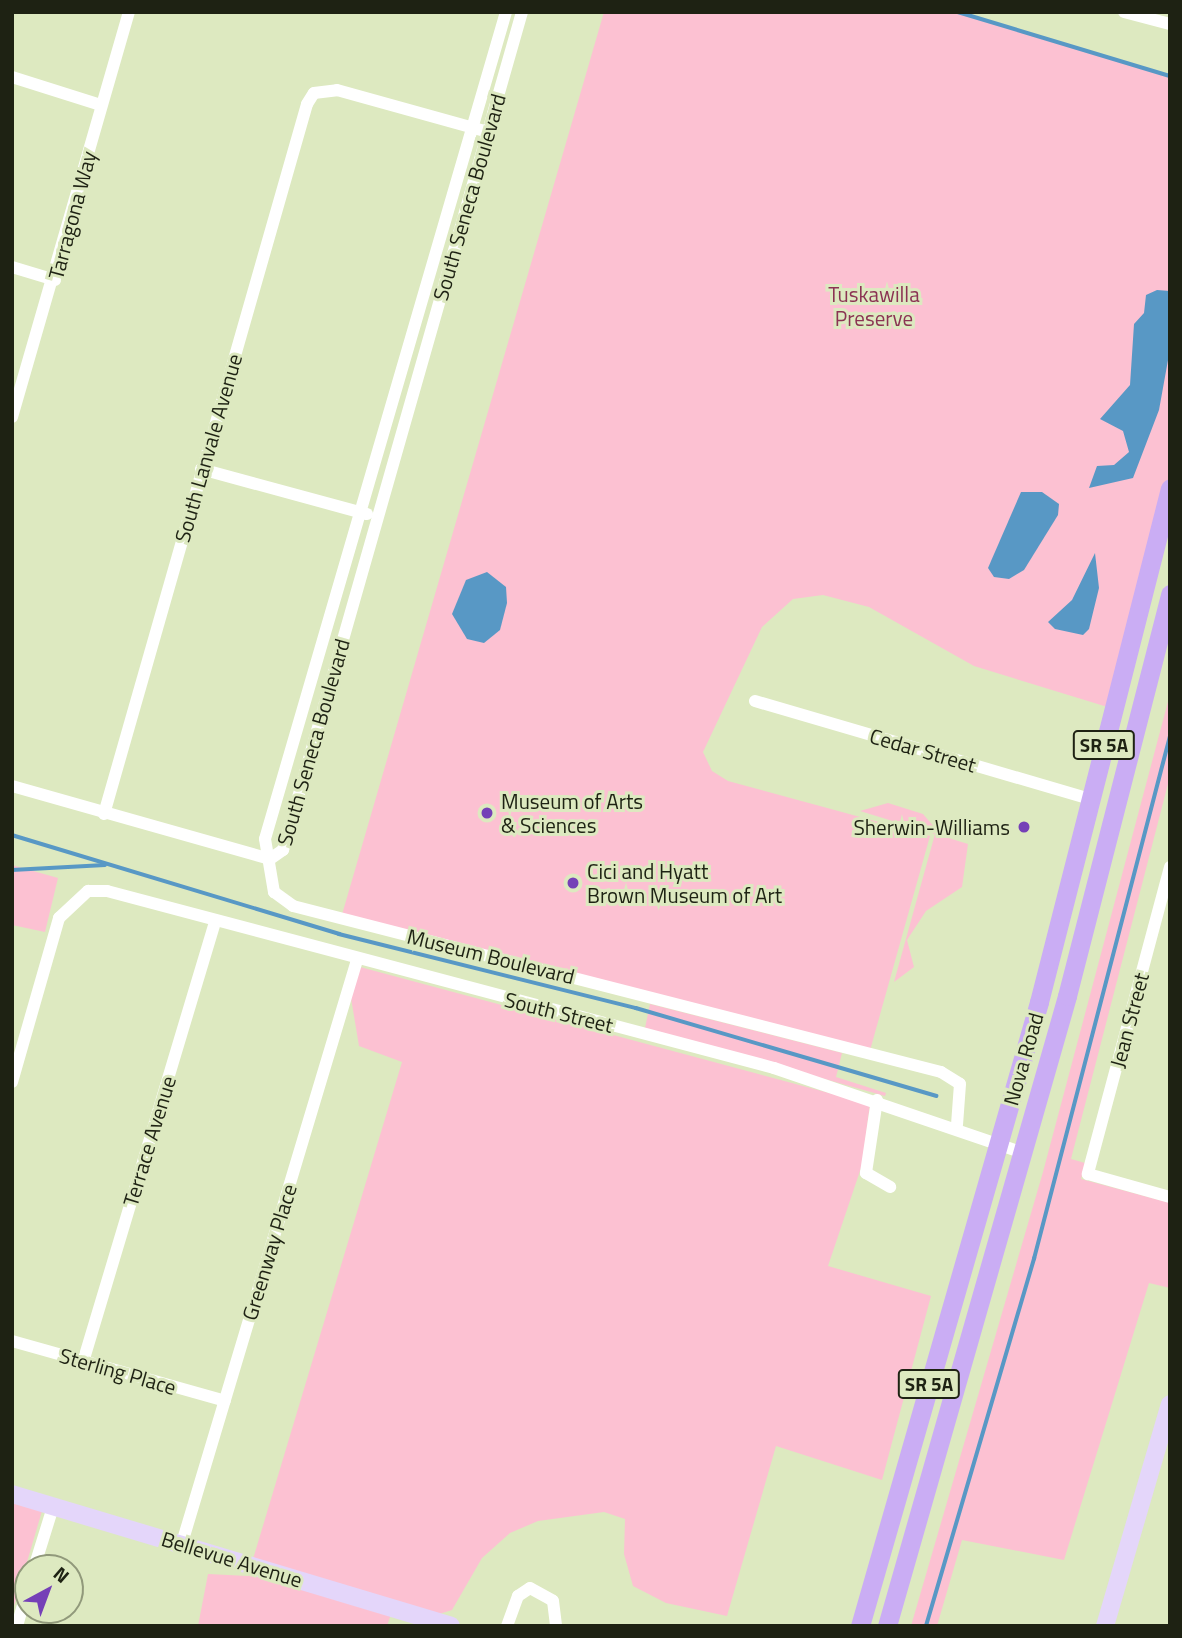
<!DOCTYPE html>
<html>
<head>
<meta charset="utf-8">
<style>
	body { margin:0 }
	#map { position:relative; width:1182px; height:1638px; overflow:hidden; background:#dde9c0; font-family:"Titillium Web",sans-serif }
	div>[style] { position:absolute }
	.green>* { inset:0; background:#fcc1d2 }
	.water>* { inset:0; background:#5898c5 }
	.stream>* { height:3.5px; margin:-1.75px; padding:0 1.75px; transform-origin:1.75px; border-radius:1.75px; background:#5898c5 }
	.street>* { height:12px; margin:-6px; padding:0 6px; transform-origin:6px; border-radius:6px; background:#fff }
	.secondary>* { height:18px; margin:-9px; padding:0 9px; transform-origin:9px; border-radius:9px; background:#e4d6fa }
	.primary>* { height:19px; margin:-9.5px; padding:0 9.5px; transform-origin:9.5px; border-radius:9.5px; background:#caadf4 }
	.dots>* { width:19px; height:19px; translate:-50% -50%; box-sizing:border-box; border:4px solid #dde9c0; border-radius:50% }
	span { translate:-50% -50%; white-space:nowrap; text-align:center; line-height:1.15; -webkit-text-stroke:6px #dde9c0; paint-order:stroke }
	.shield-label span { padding:2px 5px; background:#dde9c0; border:2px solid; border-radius:5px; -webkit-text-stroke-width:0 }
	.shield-label { font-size:19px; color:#1e2213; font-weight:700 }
	.street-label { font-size:21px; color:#1e2213 }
	.park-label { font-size:21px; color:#8b3353 }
	.poi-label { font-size:21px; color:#1e2213 }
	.left { translate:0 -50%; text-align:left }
	.right { translate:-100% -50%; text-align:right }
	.frame { position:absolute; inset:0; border:14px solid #1e2213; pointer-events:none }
	.north { position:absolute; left:14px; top:1554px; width:70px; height:70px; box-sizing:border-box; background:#dde9c0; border:2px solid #91997b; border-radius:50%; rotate:41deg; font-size:19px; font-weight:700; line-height:28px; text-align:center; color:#1e2213 }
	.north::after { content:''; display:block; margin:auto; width:24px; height:32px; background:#7540b7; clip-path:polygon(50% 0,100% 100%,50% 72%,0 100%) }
</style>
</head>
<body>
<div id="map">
	<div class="green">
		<i style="clip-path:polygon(604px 12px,958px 12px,1170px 76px,1170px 488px,1114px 709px,974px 666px,869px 607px,823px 595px,793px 599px,762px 627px,703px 752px,712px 771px,728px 781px,930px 836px,869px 1054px,341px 918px)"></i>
		<i style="clip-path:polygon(1170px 694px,1170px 776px,1071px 1159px,1085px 1163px,1081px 1179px,1170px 1203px,1170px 1288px,1149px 1283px,1064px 1560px,962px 1540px,937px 1626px,911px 1626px,1043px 1172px)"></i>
		<i style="clip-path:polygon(888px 803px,923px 814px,942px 836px,968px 844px,962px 887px,926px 911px,907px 940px,914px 967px,894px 982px,935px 834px,860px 811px)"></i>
		<i style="clip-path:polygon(12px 865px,58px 878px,45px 932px,12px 925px)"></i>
		<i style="clip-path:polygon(360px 967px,870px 1104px,862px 1165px,828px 1266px,931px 1296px,882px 1480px,776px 1446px,727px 1616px,666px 1603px,633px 1586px,624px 1554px,625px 1519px,604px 1512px,538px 1521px,510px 1533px,482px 1558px,452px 1610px,436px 1615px,253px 1559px,402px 1062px,359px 1046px,351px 998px)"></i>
		<i style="clip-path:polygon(650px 1004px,842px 1053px,836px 1077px,886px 1093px,885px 1096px,645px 1028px)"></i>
		<i style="clip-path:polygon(12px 1503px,42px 1511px,12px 1613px)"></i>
		<i style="clip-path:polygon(250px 1570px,391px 1614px,387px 1626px,198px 1626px,208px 1574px,248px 1576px)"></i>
	</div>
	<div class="water">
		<i style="clip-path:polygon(1157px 290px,1170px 291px,1170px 349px,1159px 410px,1133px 478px,1089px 488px,1097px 466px,1114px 465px,1129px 452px,1123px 431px,1100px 419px,1130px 385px,1134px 324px,1144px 313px,1146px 295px)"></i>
		<i style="clip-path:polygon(1021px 492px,1042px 492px,1059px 504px,1058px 515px,1024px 570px,1009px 579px,994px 577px,988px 568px)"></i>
		<i style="clip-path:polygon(1095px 553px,1099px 588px,1089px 629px,1083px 635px,1055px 629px,1048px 622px,1072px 600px)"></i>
		<i style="clip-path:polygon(487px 572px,506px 587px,507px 603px,500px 630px,484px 643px,467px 639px,452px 614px,466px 580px)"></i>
	</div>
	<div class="stream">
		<i style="left:958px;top:12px;width:221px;rotate:16.8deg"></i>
		<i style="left:12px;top:835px;width:342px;rotate:16.8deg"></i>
		<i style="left:339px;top:934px;width:306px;rotate:14deg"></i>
		<i style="left:636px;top:1008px;width:313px;rotate:16.3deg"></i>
		<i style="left:12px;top:870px;width:93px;rotate:-3.1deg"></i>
		<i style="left:926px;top:1626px;width:383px;rotate:-73.6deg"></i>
		<i style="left:1034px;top:1259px;width:540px;rotate:-75.42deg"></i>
	</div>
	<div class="street">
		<i style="left:506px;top:12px;width:861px;rotate:106.25deg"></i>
		<i style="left:265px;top:839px;width:54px;rotate:80.4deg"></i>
		<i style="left:274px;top:892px;width:24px;rotate:36deg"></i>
		<i style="left:293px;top:906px;width:669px;rotate:14.37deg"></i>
		<i style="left:941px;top:1072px;width:22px;rotate:32deg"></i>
		<i style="left:960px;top:1084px;width:41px;rotate:94.2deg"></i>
		<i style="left:1124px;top:12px;width:48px;rotate:14.6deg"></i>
		<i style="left:12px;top:77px;width:93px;rotate:17.5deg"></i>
		<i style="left:12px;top:267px;width:45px;rotate:16.8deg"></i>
		<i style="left:12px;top:417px;width:422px;rotate:-73.9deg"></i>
		<i style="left:201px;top:469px;width:172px;rotate:15.2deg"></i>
		<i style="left:755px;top:701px;width:350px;rotate:16.3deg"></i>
		<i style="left:12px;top:786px;width:268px;rotate:15.8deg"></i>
		<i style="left:104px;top:814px;width:738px;rotate:-74.04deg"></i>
		<i style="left:307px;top:104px;width:13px;rotate:-58deg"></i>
		<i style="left:314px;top:93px;width:23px;rotate:-7deg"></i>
		<i style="left:337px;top:90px;width:157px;rotate:15.5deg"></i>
		<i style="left:270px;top:859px;width:16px;rotate:-35deg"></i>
		<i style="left:283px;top:850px;width:871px;rotate:-74.08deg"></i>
		<i style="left:1170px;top:867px;width:318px;rotate:105deg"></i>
		<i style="left:1088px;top:1174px;width:85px;rotate:15.7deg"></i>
		<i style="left:12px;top:1082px;width:171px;rotate:-74deg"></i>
		<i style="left:59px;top:918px;width:40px;rotate:-43deg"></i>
		<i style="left:88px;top:891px;width:19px"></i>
		<i style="left:107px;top:891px;width:690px;rotate:14.86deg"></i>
		<i style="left:774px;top:1068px;width:264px;rotate:18.8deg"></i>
		<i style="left:877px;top:1100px;width:74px;rotate:98.6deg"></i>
		<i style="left:866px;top:1173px;width:28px;rotate:30deg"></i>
		<i style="left:12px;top:1341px;width:221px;rotate:15.7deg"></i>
		<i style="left:83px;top:1362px;width:460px;rotate:-73.3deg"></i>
		<i style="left:182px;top:1543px;width:609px;rotate:-73.29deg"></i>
		<i style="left:34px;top:1568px;width:64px;rotate:-72.7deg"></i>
		<i style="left:17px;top:1626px;width:40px;rotate:-74deg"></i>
		<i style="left:507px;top:1626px;width:32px;rotate:-70deg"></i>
		<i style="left:518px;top:1596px;width:14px;rotate:-34deg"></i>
		<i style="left:530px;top:1588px;width:26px;rotate:29deg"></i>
		<i style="left:553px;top:1601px;width:25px;rotate:83deg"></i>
	</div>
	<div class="secondary">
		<i style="left:12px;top:1494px;width:458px;rotate:16.7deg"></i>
		<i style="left:1105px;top:1626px;width:231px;rotate:-73.7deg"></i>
	</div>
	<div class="primary">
		<i style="left:860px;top:1626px;width:649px;rotate:-73.99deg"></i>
		<i style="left:1039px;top:1002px;width:530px;rotate:-75.7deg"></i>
		<i style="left:887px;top:1626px;width:655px;rotate:-74.05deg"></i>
		<i style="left:1067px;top:996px;width:415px;rotate:-75.6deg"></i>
	</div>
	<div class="dots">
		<i style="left:487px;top:813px;background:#7540b7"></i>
		<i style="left:1024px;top:827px;background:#7540b7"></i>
		<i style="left:573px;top:883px;background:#7540b7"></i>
	</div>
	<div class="shield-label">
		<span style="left:1104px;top:745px">SR 5A</span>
		<span style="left:929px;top:1384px">SR 5A</span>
	</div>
	<div class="street-label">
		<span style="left:469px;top:197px;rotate:-74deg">South Seneca Boulevard</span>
		<span style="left:72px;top:215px;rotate:-75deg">Tarragona Way</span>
		<span style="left:208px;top:448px;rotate:-74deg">South Lanvale Avenue</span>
		<span style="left:313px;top:742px;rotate:-74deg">South Seneca Boulevard</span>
		<span style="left:923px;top:750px;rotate:16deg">Cedar Street</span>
		<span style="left:491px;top:956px;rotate:14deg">Museum Boulevard</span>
		<span style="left:559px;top:1012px;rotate:14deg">South Street</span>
		<span style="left:1129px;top:1020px;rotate:-75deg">Jean Street</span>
		<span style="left:1023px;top:1059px;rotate:-74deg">Nova Road</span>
		<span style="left:149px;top:1141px;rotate:-73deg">Terrace Avenue</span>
		<span style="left:269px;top:1252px;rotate:-73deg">Greenway Place</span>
		<span style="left:118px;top:1371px;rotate:16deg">Sterling Place</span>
		<span style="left:232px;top:1559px;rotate:17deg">Bellevue Avenue</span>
	</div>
	<div class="park-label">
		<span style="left:874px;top:306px">Tuskawilla<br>Preserve</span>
	</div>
	<div class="poi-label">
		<span class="left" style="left:501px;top:813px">Museum of Arts<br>&amp; Sciences</span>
		<span class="right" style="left:1010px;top:827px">Sherwin-Williams</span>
		<span class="left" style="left:587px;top:883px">Cici and Hyatt<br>Brown Museum of Art</span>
	</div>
	<div class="frame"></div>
	<div class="north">N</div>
</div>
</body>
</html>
